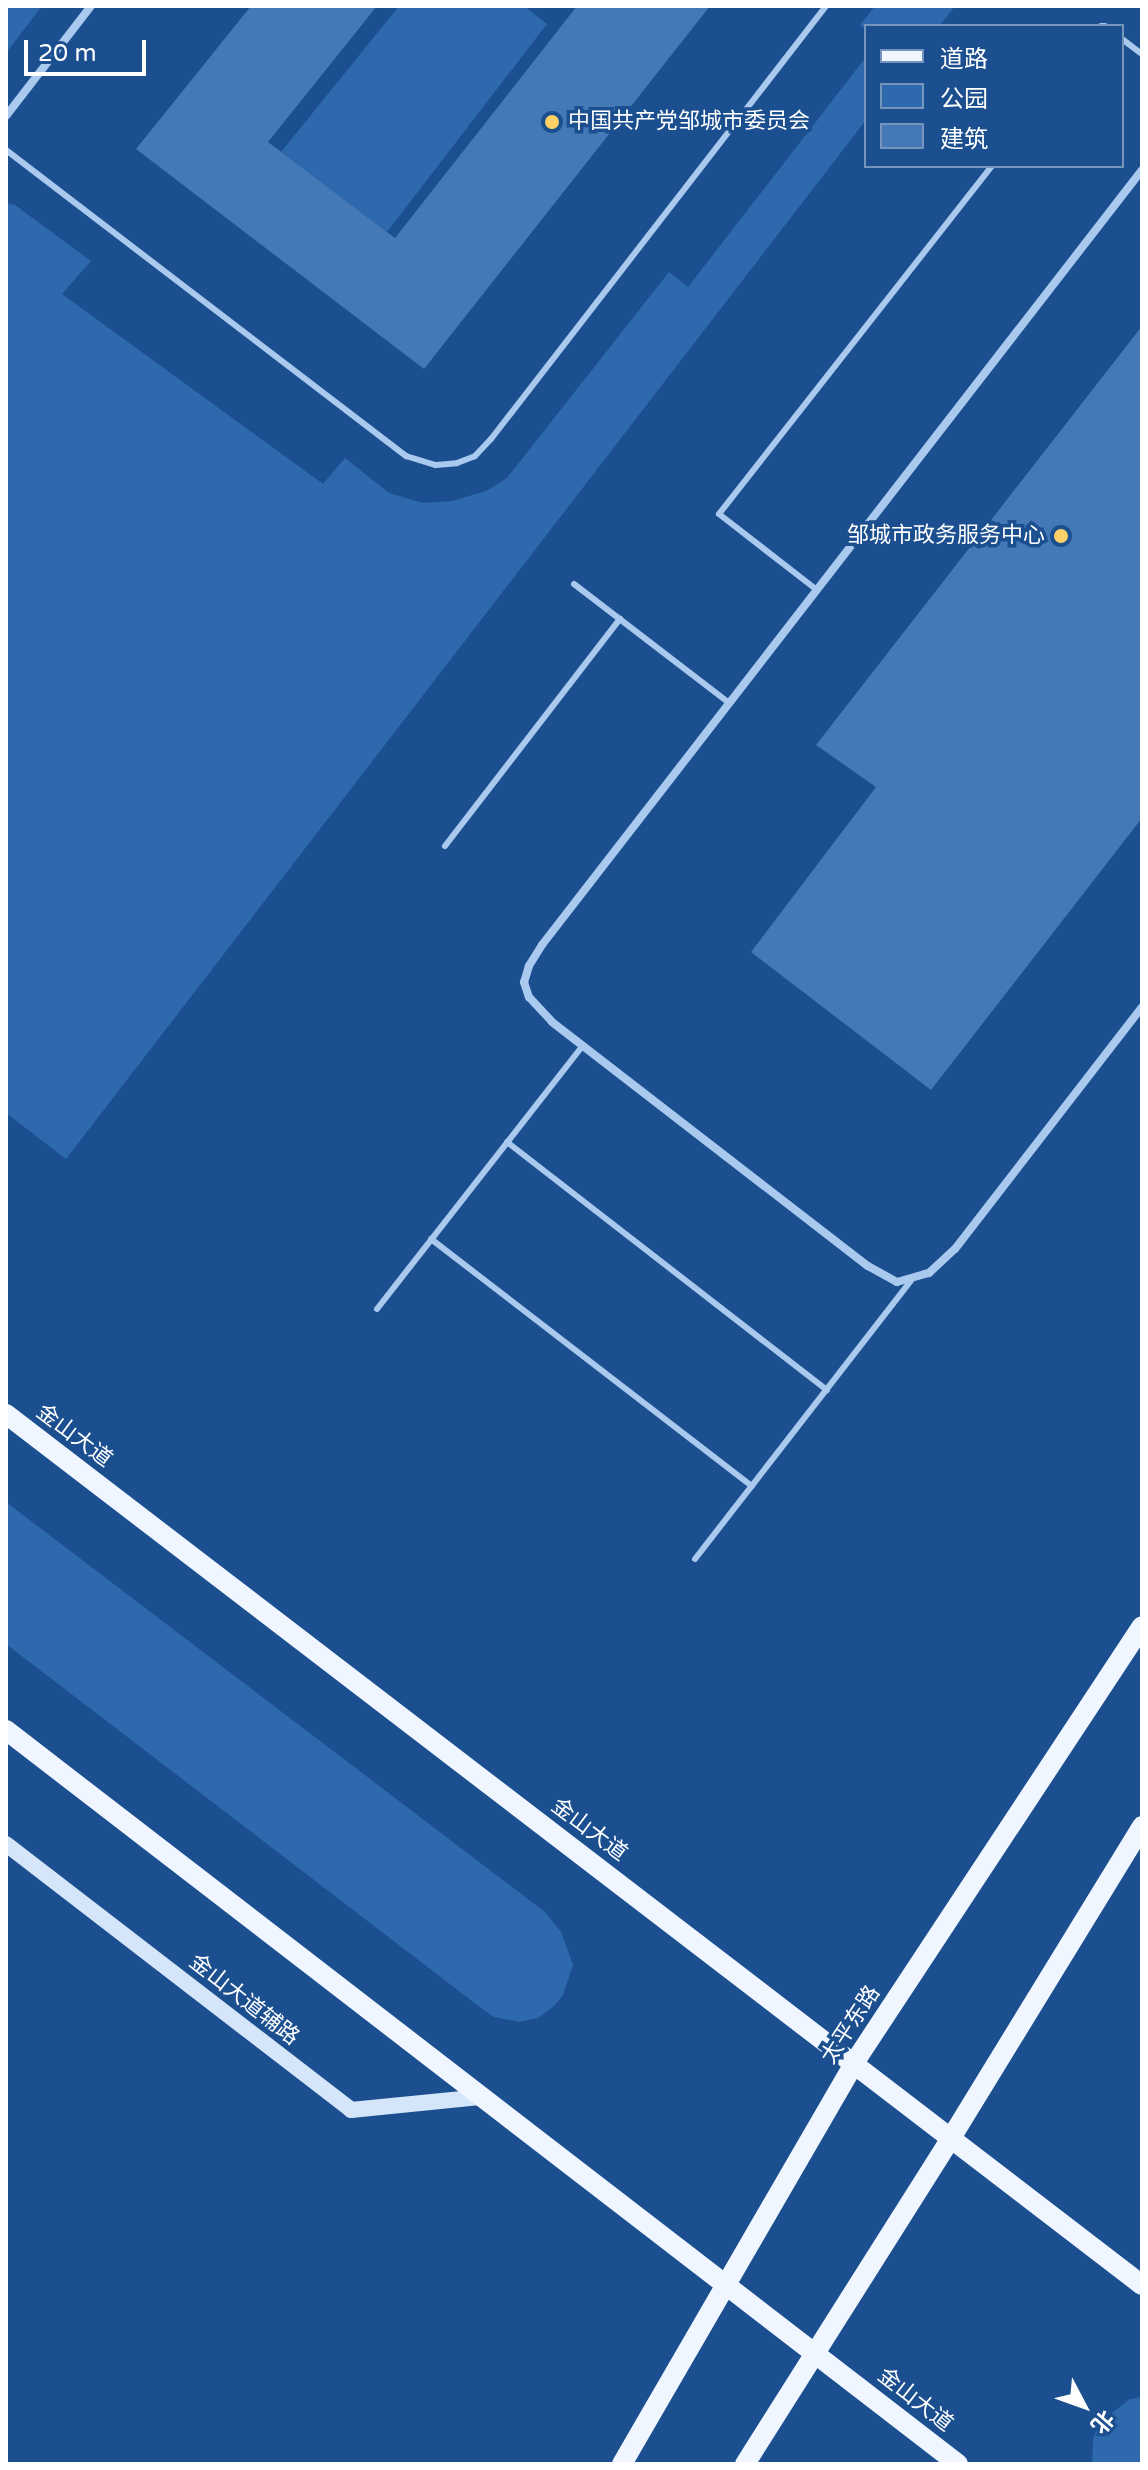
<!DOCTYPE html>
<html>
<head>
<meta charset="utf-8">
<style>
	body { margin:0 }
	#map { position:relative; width:1148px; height:2470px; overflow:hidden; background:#1b4f8f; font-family:"Varela Round","Noto Sans SC",sans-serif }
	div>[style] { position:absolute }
	.green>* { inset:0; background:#2e69ad }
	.building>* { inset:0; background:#4478b7 }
	.lane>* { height:6px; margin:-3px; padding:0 3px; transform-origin:3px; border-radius:3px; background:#a9c9ee }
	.street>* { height:8px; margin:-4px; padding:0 4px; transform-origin:4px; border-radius:4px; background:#a9c9ee }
	.secondary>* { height:16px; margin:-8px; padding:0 8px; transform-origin:8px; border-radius:8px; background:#d6e6fa }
	.primary>* { height:20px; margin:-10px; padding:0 10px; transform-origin:10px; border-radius:10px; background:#f0f6ff }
	.dots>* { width:22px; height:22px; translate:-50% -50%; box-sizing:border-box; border:4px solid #1b4f8f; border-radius:50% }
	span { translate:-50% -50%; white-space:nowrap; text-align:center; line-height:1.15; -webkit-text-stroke:7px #1b4f8f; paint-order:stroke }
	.poi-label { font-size:22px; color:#fff }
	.left { translate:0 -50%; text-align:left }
	.right { translate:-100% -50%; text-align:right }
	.street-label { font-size:22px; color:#fff }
	.frame { position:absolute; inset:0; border:8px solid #fff; pointer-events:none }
	.legend { position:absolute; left:864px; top:24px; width:260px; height:144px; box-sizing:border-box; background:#1b4f8f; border:2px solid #7695bc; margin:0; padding:10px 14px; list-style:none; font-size:24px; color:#fff }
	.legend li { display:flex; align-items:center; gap:16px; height:40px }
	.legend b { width:40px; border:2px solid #7695bc }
	.north { position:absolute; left:1044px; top:2366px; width:80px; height:80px; -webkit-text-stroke:6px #1b4f8f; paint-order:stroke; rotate:131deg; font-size:22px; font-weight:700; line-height:32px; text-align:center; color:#fff }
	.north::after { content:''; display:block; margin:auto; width:28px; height:36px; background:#fff; clip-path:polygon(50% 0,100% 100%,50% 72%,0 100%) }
	.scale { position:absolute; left:24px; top:40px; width:122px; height:36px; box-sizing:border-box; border:4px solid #fff; border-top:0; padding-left:10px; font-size:24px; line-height:28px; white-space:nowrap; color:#fff; -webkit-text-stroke:6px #1b4f8f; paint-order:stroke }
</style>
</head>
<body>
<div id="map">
	<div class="green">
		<i style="clip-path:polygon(6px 6px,42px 6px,6px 53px)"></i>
		<i style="clip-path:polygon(399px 6px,524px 6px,547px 24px,387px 232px,281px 152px)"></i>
		<i style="clip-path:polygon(875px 6px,955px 6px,939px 26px,866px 26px,866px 30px,860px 25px)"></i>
		<i style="clip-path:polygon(866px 57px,866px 120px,66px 1159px,6px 1113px,6px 203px,15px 205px,91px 261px,62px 294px,323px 484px,345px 458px,389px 493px,423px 503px,452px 501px,486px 491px,507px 478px,669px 272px,688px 287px)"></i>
		<i style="clip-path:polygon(6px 1502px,545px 1912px,561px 1932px,573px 1965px,563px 1995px,554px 2006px,538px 2018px,519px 2022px,494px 2017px,481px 2008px,6px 1644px)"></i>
		<i style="clip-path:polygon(1142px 2397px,1142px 2464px,1092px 2464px,1093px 2439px,1100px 2422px,1130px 2399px)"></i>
	</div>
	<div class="building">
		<i style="clip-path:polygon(251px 6px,377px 6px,268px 142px,395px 238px,577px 6px,710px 6px,424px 369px,136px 149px)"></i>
		<i style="clip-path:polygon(1142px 326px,1142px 818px,931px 1090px,751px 952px,876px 787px,816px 745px)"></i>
	</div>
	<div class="lane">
		<i style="left:1101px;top:26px;width:4px"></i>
		<i style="left:1122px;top:39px;width:25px;rotate:37deg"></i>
		<i style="left:6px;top:150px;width:504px;rotate:37.42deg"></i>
		<i style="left:406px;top:456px;width:31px;rotate:17deg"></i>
		<i style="left:436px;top:465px;width:21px;rotate:-5deg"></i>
		<i style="left:457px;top:463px;width:19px;rotate:-21deg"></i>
		<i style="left:475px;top:456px;width:23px;rotate:-47deg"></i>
		<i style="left:491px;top:439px;width:547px;rotate:-52.27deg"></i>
		<i style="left:574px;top:584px;width:195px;rotate:37.5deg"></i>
		<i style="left:817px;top:590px;width:124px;rotate:-142.2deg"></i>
		<i style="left:719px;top:514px;width:442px;rotate:-51.9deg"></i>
		<i style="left:445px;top:846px;width:287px;rotate:-52.4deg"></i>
		<i style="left:507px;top:1142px;width:405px;rotate:37.8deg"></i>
		<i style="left:431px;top:1239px;width:405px;rotate:37.6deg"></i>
		<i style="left:377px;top:1309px;width:335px;rotate:-52deg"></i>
		<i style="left:695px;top:1559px;width:352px;rotate:-52.2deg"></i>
	</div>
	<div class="street">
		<i style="left:6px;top:116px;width:139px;rotate:-52.3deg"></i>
		<i style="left:1142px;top:170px;width:980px;rotate:127.75deg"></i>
		<i style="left:542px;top:945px;width:25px;rotate:122deg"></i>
		<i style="left:529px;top:966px;width:17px;rotate:107deg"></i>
		<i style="left:524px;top:982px;width:16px;rotate:72deg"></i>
		<i style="left:529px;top:997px;width:34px;rotate:47deg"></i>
		<i style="left:552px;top:1022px;width:399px;rotate:37.7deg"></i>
		<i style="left:868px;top:1266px;width:33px;rotate:29deg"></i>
		<i style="left:897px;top:1282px;width:33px;rotate:-16deg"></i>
		<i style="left:929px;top:1273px;width:35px;rotate:-43deg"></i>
		<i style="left:955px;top:1249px;width:306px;rotate:-52.3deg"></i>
	</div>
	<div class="secondary">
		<i style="left:6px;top:1844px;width:436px;rotate:37.6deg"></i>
		<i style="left:351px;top:2110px;width:132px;rotate:-5.7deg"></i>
	</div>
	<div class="primary">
		<i style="left:6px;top:1414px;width:1431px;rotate:37.48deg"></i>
		<i style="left:6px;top:1730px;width:1202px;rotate:37.63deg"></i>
		<i style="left:622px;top:2464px;width:463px;rotate:-59.9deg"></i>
		<i style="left:854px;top:2063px;width:523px;rotate:-56.61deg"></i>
		<i style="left:745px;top:2464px;width:386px;rotate:-57.7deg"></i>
		<i style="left:951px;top:2138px;width:366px;rotate:-58.5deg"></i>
	</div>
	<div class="dots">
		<i style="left:552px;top:122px;background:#ffd166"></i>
		<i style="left:1061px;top:536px;background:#ffd166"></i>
	</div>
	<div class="poi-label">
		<span class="left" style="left:568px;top:122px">中国共产党邹城市委员会</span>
		<span class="right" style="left:1045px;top:536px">邹城市政务服务中心</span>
	</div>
	<div class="street-label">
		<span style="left:74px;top:1436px;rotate:37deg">金山大道</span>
		<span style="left:589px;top:1830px;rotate:37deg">金山大道</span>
		<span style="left:244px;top:2000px;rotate:38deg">金山大道辅路</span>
		<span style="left:851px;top:2025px;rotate:-57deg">太平东路</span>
		<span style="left:915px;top:2400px;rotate:38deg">金山大道</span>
	</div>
	<div class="frame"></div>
	<ul class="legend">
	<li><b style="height:10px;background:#f0f6ff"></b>道路</li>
	<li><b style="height:22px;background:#2e69ad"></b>公园</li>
	<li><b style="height:22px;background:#4478b7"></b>建筑</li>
	</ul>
	<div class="north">北</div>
	<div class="scale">20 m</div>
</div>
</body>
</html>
